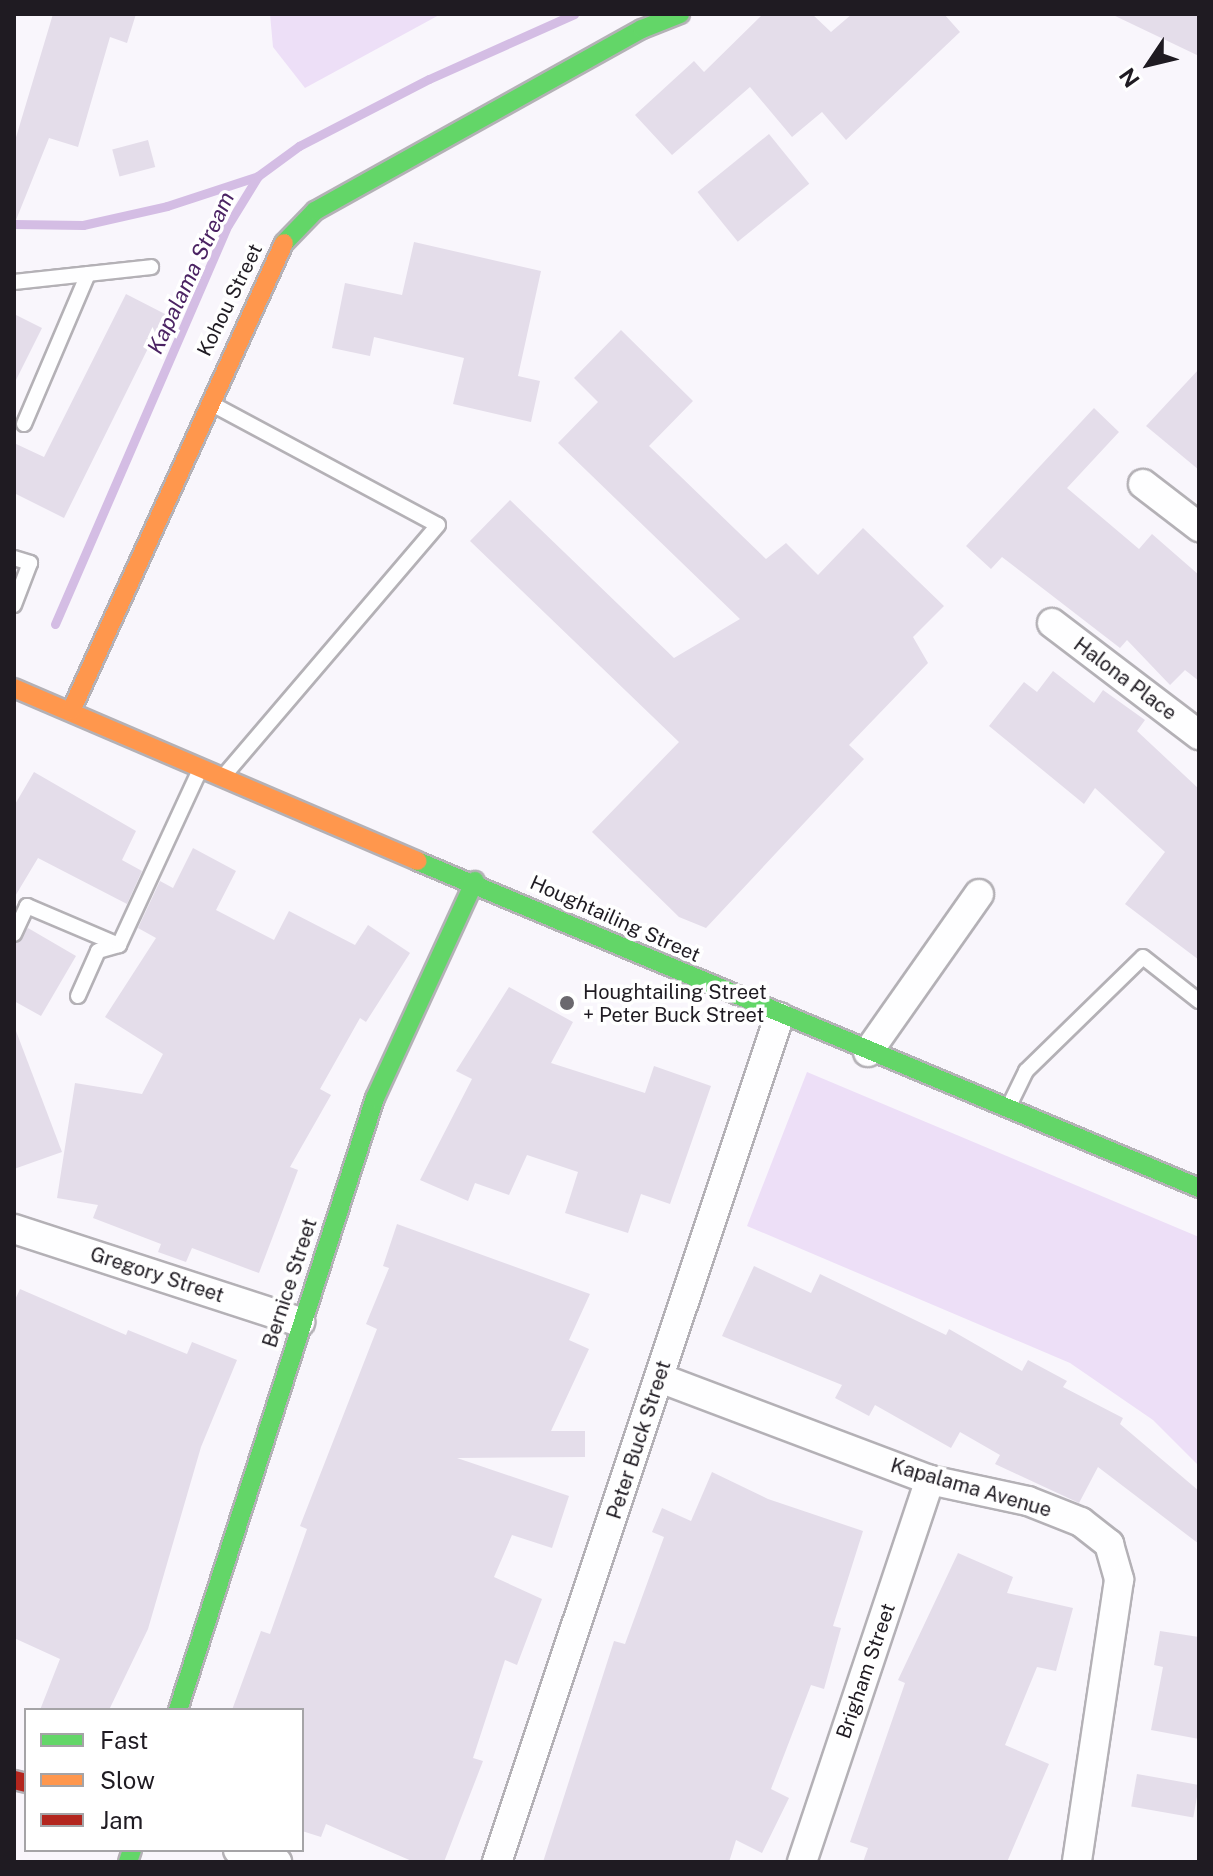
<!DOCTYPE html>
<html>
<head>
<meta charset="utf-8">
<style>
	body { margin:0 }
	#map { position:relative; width:1213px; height:1876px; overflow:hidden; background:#f9f6fc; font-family:"Public Sans",sans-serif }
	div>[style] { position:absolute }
	.green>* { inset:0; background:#eddff7 }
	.stream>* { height:9px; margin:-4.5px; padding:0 4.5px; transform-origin:4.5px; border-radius:4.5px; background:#d4bde4 }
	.building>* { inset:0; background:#e4ddea; transform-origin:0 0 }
	.roads { filter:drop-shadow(2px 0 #b4b1b6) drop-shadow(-2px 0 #b4b1b6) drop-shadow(0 2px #b4b1b6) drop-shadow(0 -2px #b4b1b6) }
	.lane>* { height:14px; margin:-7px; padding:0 7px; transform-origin:7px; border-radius:7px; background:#fefeff }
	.street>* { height:28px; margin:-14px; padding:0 14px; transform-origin:14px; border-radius:14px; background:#fefeff }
	.fast>* { height:18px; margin:-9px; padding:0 9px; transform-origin:9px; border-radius:9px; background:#63d668 }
	.slow>* { height:18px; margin:-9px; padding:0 9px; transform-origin:9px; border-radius:9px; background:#ff974d }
	.jam>* { height:18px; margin:-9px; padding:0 9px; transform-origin:9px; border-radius:9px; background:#b3261e }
	.dots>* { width:22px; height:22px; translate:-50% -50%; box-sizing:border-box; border:4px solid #fff; border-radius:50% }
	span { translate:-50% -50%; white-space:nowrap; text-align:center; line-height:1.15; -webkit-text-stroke:7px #fff; paint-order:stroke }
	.street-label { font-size:20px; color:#1f1b22 }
	.poi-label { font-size:20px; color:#1f1b22 }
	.left { translate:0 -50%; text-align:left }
	.water-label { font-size:22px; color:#4b2363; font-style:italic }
	.frame { position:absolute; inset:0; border:16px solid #1f1b22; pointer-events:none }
	.legend { position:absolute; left:24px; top:1708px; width:280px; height:144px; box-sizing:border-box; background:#fff; border:2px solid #a5a4a7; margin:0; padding:10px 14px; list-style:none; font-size:24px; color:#1f1b22 }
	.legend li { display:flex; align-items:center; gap:16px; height:40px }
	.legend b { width:40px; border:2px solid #a5a4a7 }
	.north { position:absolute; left:1109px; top:24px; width:80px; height:80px; -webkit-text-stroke:6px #fff; paint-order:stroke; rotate:235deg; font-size:22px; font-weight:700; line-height:32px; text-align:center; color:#1f1b22 }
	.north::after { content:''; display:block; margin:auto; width:28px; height:36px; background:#1f1b22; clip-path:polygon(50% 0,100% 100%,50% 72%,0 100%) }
</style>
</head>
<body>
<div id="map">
	<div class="green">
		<i style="clip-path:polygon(270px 14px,441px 14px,305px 88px,273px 47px)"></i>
		<i style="clip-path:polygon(807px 1072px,1199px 1237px,1199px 1466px,1153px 1420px,1070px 1363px,747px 1226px)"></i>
	</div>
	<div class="stream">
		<i style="left:14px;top:224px;width:69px;rotate:0.8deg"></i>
		<i style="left:83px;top:225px;width:86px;rotate:-12.7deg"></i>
		<i style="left:167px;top:206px;width:96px;rotate:-18.2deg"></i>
		<i style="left:55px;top:624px;width:435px;rotate:-66.6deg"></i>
		<i style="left:228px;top:225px;width:57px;rotate:-58.5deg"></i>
		<i style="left:258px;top:176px;width:51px;rotate:-36.2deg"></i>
		<i style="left:299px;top:146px;width:146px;rotate:-27.3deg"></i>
		<i style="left:429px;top:79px;width:159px;rotate:-24.1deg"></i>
	</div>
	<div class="building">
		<i style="clip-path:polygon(53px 14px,136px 14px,127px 43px,110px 37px,78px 147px,49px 138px,14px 225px,14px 144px)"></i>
		<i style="clip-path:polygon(763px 14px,812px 14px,831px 32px,852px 14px,944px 14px,960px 32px,846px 140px,822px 112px,792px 137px,750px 87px,672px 155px,635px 115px,694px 61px,704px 72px)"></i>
		<i style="clip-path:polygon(1111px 14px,1199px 14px,1199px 56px)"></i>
		<i style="left:769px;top:134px;width:64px;height:92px;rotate:51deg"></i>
		<i style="left:148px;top:140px;width:28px;height:37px;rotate:75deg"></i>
		<i style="clip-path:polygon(414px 242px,541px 271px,518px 376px,540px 381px,531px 422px,453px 404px,464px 358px,374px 337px,370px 356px,332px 348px,345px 283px,402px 295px)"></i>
		<i style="clip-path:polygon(126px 294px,165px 314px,64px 518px,14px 493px,14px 443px,44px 457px)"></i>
		<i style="clip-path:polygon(14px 314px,42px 328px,14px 384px)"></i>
		<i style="clip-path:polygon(621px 330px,693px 401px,649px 446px,766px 559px,786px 543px,818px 575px,863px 528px,944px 606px,913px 637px,928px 663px,849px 745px,864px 759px,706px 928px,679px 917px,592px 832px,679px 742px,470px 541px,510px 500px,674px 658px,740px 619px,558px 443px,598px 402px,574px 378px)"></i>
		<i style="clip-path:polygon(1199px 369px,1199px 470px,1146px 426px)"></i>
		<i style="clip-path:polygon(1094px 408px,1119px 432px,1067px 488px,1139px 549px,1152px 534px,1199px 575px,1199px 681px,1185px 670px,1170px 685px,1127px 640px,1120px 648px,1002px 557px,991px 569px,966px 546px)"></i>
		<i style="clip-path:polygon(1053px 671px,1094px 703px,1103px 690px,1145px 720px,1137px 731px,1199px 789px,1199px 960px,1125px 904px,1165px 852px,1095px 788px,1084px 804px,989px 726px,1024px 682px,1037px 692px)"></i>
		<i style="clip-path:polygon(34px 772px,136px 831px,122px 860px,142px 871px,127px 904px,38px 858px,14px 898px,14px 806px)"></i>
		<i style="clip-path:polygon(193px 848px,236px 871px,216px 910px,274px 940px,289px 911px,355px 945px,368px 925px,410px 953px,366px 1022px,360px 1018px,320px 1089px,331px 1095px,290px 1167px,298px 1170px,259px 1273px,192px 1248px,186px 1262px,158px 1252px,161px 1244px,93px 1218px,98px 1205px,57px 1198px,75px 1083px,142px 1094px,163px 1054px,105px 1017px,156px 938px,138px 928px,160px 881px,173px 888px)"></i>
		<i style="clip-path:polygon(28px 928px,76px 956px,41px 1016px,14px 1001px,14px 944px)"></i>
		<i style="clip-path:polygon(509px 987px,573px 1022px,551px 1063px,645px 1093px,654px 1066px,711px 1086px,670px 1204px,641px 1194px,628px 1233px,565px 1213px,578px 1172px,527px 1155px,509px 1195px,475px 1183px,468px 1201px,420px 1180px,472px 1079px,456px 1071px)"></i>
		<i style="clip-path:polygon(16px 1031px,62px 1152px,14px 1169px,14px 1032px)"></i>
		<i style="clip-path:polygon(397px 1224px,590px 1294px,569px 1340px,589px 1349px,551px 1431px,585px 1431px,585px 1457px,457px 1458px,569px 1496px,552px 1548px,512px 1535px,494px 1577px,542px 1599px,517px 1665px,505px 1660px,473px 1758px,483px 1761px,444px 1862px,414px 1862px,326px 1824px,321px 1837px,302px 1831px,302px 1710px,232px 1710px,261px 1631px,270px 1634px,307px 1529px,300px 1526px,377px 1329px,366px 1324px,389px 1268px,383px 1266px)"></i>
		<i style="clip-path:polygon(754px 1266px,811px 1293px,820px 1274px,946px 1335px,949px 1329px,1022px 1371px,1028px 1360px,1067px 1381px,1063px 1387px,1123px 1418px,1120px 1424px,1199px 1491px,1199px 1544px,1098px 1467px,1079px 1503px,995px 1464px,1000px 1455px,960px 1432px,951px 1448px,875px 1405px,869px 1416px,835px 1398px,842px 1385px,722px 1336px)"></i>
		<i style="clip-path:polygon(20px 1289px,126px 1335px,128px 1330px,187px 1354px,192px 1342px,237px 1360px,201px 1447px,148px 1629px,109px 1710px,40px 1710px,60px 1659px,14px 1638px,14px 1302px)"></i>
		<i style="clip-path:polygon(712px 1472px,768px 1499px,863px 1531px,833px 1626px,841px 1628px,824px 1689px,811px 1685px,771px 1789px,789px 1798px,762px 1853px,736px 1840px,729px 1862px,543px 1862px,614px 1641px,625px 1644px,664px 1537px,652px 1532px,662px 1508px,691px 1521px)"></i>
		<i style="clip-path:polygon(958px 1553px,1013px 1577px,1007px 1593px,1073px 1608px,1056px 1671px,1037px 1667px,1005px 1745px,1049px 1764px,1007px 1862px,863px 1862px,868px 1848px,850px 1842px,905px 1683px,898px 1680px)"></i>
		<i style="clip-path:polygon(1160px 1631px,1199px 1637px,1199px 1739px,1151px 1730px,1163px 1667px,1154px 1665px)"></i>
		<i style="left:1137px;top:1774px;width:63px;height:33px;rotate:10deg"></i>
	</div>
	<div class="roads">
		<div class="lane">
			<i style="left:14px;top:282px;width:138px;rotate:-6.2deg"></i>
			<i style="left:212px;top:404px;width:256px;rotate:28.2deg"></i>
			<i style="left:438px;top:525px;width:330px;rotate:130.5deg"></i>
			<i style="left:24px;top:424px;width:163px;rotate:-66.9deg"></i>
			<i style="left:14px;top:558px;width:17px;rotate:17deg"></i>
			<i style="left:30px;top:563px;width:45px;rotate:110.9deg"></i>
			<i style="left:14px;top:934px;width:31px;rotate:-65deg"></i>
			<i style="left:27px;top:906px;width:100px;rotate:23deg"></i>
			<i style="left:78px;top:996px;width:49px;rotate:-66deg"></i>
			<i style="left:98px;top:951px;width:22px;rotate:-16deg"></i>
			<i style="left:119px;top:945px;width:191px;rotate:-65.2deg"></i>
			<i style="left:1009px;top:1106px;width:39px;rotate:-64deg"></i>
			<i style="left:1026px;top:1071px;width:163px;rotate:-44.3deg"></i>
			<i style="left:1143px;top:957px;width:71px;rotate:38.2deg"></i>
		</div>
		<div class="street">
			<i style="left:1143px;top:484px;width:71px;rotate:37.5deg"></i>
			<i style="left:1052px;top:623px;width:185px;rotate:37.3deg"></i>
			<i style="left:868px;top:1052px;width:193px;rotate:-54.9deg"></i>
			<i style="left:14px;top:1229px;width:301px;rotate:18deg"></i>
			<i style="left:660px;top:1378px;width:289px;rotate:20.7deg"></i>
			<i style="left:930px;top:1480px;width:100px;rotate:12.1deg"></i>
			<i style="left:1028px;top:1501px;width:57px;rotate:21.6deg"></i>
			<i style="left:1081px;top:1522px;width:36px;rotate:38deg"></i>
			<i style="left:1109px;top:1544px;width:37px;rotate:74deg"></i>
			<i style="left:1119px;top:1580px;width:285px;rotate:98.5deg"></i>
			<i style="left:238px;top:1850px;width:41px;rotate:17.1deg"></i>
			<i style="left:497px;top:1862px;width:891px;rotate:-71.54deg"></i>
			<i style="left:802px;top:1862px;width:403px;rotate:-71.5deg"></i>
		</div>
		<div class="fast">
			<i style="left:284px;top:243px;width:45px;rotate:-45.9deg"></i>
			<i style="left:315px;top:211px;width:374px;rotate:-29.1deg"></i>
			<i style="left:642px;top:29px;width:41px;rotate:-21.5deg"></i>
			<i style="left:417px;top:861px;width:848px;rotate:22.69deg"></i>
			<i style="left:178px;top:1710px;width:643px;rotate:-72.16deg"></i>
			<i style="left:375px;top:1098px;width:239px;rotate:-65.3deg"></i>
			<i style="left:128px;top:1862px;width:13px;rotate:-72deg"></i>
		</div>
		<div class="slow">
			<i style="left:14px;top:688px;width:439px;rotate:23.2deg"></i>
			<i style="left:71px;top:711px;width:514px;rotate:-65.53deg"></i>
		</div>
		<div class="jam">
			<i style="left:14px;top:1780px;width:12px;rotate:14deg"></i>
		</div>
	</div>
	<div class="dots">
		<i style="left:567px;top:1003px;background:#6b686e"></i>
	</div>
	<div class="street-label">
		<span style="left:230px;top:300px;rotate:-64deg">Kohou Street</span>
		<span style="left:1125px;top:679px;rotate:37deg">Halona Place</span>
		<span style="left:615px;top:919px;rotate:24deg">Houghtailing Street</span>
		<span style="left:157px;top:1275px;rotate:18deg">Gregory Street</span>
		<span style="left:290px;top:1283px;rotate:-72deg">Bernice Street</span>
		<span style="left:639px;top:1440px;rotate:-72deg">Peter Buck Street</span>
		<span style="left:971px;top:1488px;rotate:16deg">Kapalama Avenue</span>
		<span style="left:866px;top:1671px;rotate:-71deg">Brigham Street</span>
	</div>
	<div class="poi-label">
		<span class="left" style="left:583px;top:1004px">Houghtailing Street<br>+ Peter Buck Street</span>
	</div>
	<div class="water-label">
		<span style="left:191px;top:273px;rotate:-65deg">Kapalama Stream</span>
	</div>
	<div class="frame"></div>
	<ul class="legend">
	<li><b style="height:10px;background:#63d668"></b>Fast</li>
	<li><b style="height:10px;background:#ff974d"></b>Slow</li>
	<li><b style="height:10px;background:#b3261e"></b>Jam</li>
	</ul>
	<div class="north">N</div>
</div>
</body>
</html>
